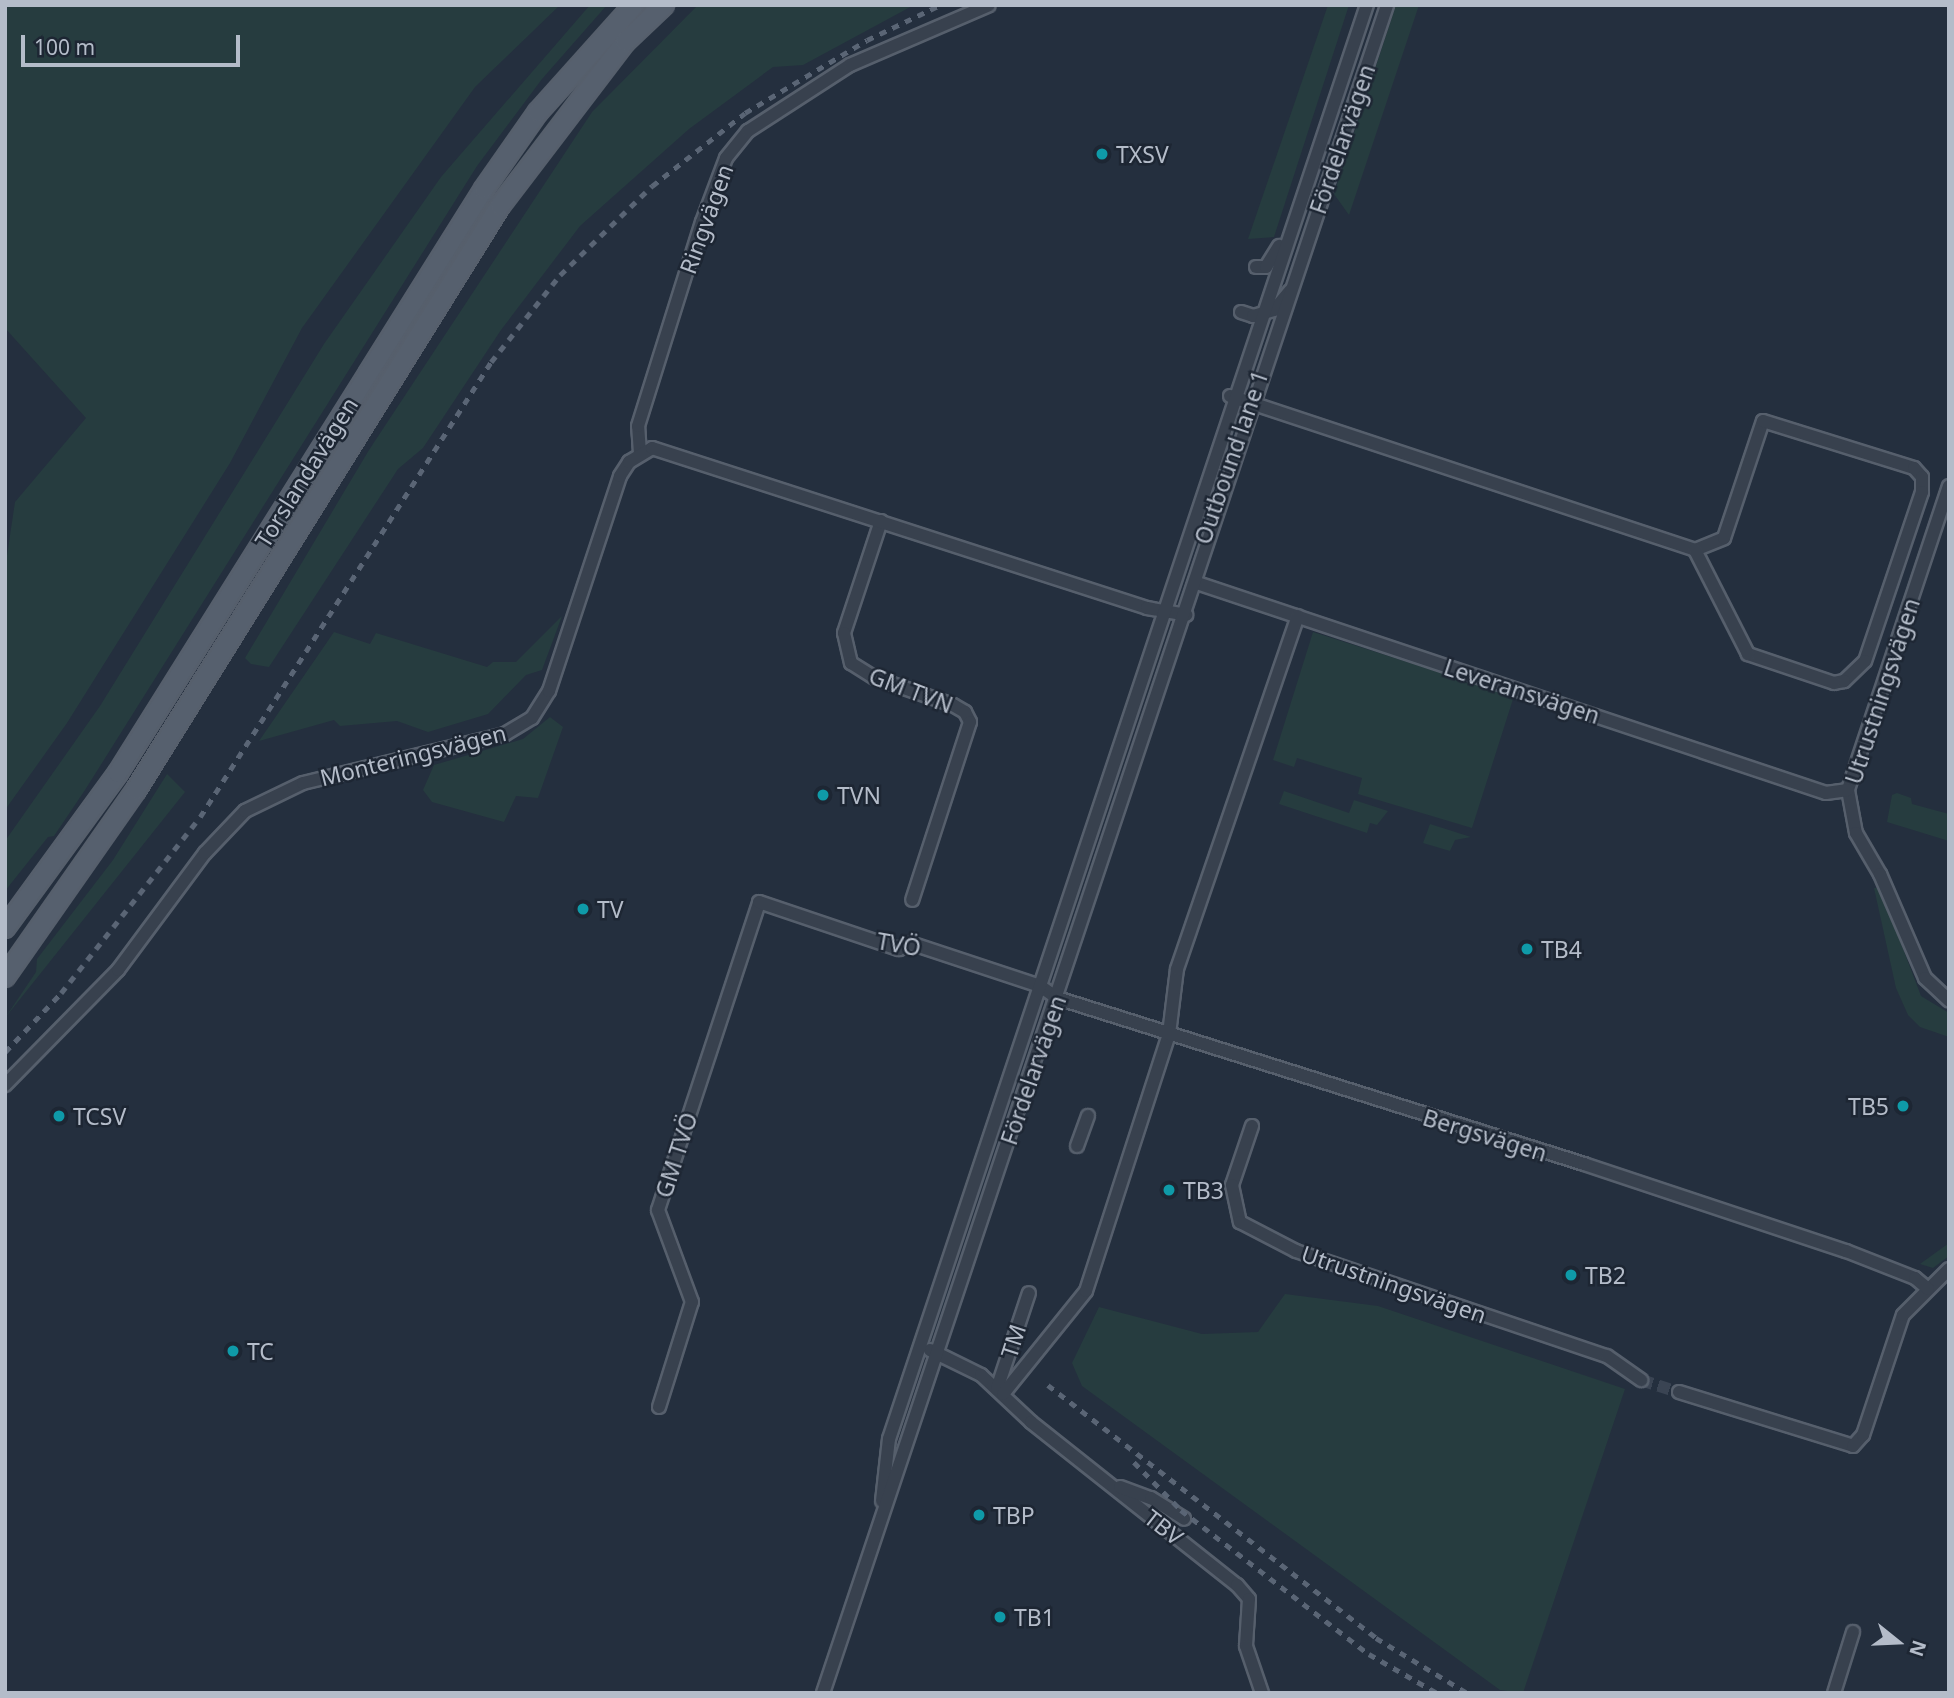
<!DOCTYPE html>
<html>
<head>
<meta charset="utf-8">
<style>
	body { margin:0 }
	#map { position:relative; width:1954px; height:1698px; overflow:hidden; background:#242f3e; font-family:"Noto Sans",sans-serif }
	div>[style] { position:absolute }
	.green>* { inset:0; background:#263c3f }
	.street-tunnel>* { height:12px; margin-top:-6px; transform-origin:0; background:repeating-linear-gradient(90deg,#3a4453 0 12px,transparent 0 18px) }
	.roads { filter:drop-shadow(2px 0 #565f6c) drop-shadow(-2px 0 #565f6c) drop-shadow(0 2px #565f6c) drop-shadow(0 -2px #565f6c) }
	.street>* { height:12px; margin:-6px; padding:0 6px; transform-origin:6px; border-radius:6px; background:#38414e }
	.primary>* { height:18px; margin:-9px; padding:0 9px; transform-origin:9px; border-radius:9px; background:#56606e }
	.rail>* { height:4.5px; margin-top:-2.25px; transform-origin:0; background:repeating-linear-gradient(90deg,#5a6575 0 7px,transparent 0 14px) }
	.dots>* { width:19px; height:19px; translate:-50% -50%; box-sizing:border-box; border:4px solid #1d2633; border-radius:50% }
	span { translate:-50% -50%; white-space:nowrap; text-align:center; line-height:1.15; -webkit-text-stroke:5px #1d2633; paint-order:stroke }
	.street-label { font-size:23px; color:#b4bcc9 }
	.poi-label { font-size:23px; color:#b4bcc9 }
	.left { translate:0 -50%; text-align:left }
	.right { translate:-100% -50%; text-align:right }
	.frame { position:absolute; inset:0; border:7px solid #b4bcc9; pointer-events:none }
	.north { position:absolute; left:1863px; top:1607px; width:70px; height:70px; -webkit-text-stroke:5px #1d2633; paint-order:stroke; rotate:108deg; font-size:19px; font-weight:700; line-height:28px; text-align:center; color:#b4bcc9 }
	.north::after { content:''; display:block; margin:auto; width:24px; height:32px; background:#b4bcc9; clip-path:polygon(50% 0,100% 100%,50% 72%,0 100%) }
	.scale { position:absolute; left:21px; top:35px; width:219px; height:32px; box-sizing:border-box; border:4px solid #b4bcc9; border-top:0; padding-left:9px; font-size:21px; line-height:24px; white-space:nowrap; color:#b4bcc9; -webkit-text-stroke:5px #1d2633; paint-order:stroke }
</style>
</head>
<body>
<div id="map">
	<div class="green">
		<i style="clip-path:polygon(5px 5px,560px 5px,475px 87px,302px 328px,230px 463px,67px 723px,5px 810px,5px 569px,15px 502px,86px 418px,5px 328px)"></i>
		<i style="clip-path:polygon(590px 5px,607px 5px,542px 79px,477px 166px,85px 790px,54px 836px,48px 837px,5px 891px,5px 841px,100px 706px,324px 344px,441px 177px)"></i>
		<i style="clip-path:polygon(698px 5px,914px 5px,803px 65px,773px 67px,689px 129px,580px 226px,501px 330px,423px 448px,398px 469px,269px 667px,251px 664px,245px 658px,369px 450px,592px 112px)"></i>
		<i style="clip-path:polygon(1328px 5px,1349px 5px,1274px 237px,1248px 239px)"></i>
		<i style="clip-path:polygon(1396px 5px,1419px 5px,1349px 215px,1334px 194px)"></i>
		<i style="clip-path:polygon(562px 616px,542px 670px,526px 675px,488px 714px,428px 732px,397px 721px,340px 726px,334px 720px,259px 741px,334px 632px,370px 644px,376px 633px,487px 667px,493px 662px,516px 662px)"></i>
		<i style="clip-path:polygon(1313px 632px,1514px 696px,1472px 828px,1358px 794px,1362px 778px,1297px 758px,1294px 767px,1273px 760px)"></i>
		<i style="clip-path:polygon(550px 717px,563px 727px,538px 798px,516px 796px,504px 822px,432px 802px,423px 790px,434px 765px,523px 739px)"></i>
		<i style="clip-path:polygon(167px 774px,185px 792px,5px 1018px,36px 972px,37px 959px,113px 860px)"></i>
		<i style="clip-path:polygon(1284px 791px,1349px 813px,1354px 800px,1388px 811px,1377px 825px,1370px 823px,1367px 833px,1279px 804px)"></i>
		<i style="clip-path:polygon(1897px 793px,1911px 798px,1912px 804px,1949px 814px,1949px 841px,1887px 822px,1892px 795px)"></i>
		<i style="clip-path:polygon(1430px 824px,1471px 837px,1455px 840px,1450px 851px,1423px 843px)"></i>
		<i style="clip-path:polygon(1874px 888px,1880px 888px,1921px 996px,1949px 1013px,1949px 1037px,1920px 1027px,1908px 1015px,1896px 988px)"></i>
		<i style="clip-path:polygon(1949px 1243px,1949px 1256px,1933px 1268px,1920px 1264px)"></i>
		<i style="clip-path:polygon(1285px 1294px,1378px 1306px,1625px 1389px,1523px 1693px,1500px 1690px,1082px 1386px,1072px 1363px,1099px 1307px,1202px 1334px,1258px 1332px)"></i>
	</div>
	<div class="street-tunnel">
		<i style="left:1641px;top:1380px;width:40px;rotate:18deg"></i>
	</div>
	<div class="roads">
		<div class="street">
			<i style="left:1256px;top:267px;width:10px"></i>
			<i style="left:1266px;top:267px;width:25px;rotate:-58deg"></i>
			<i style="left:1241px;top:312px;width:13px;rotate:18deg"></i>
			<i style="left:1253px;top:316px;width:22px;rotate:-16deg"></i>
			<i style="left:1274px;top:310px;width:25px;rotate:-50deg"></i>
			<i style="left:1230px;top:396px;width:490px;rotate:18.3deg"></i>
			<i style="left:1695px;top:550px;width:31px;rotate:-22deg"></i>
			<i style="left:1724px;top:538px;width:123px;rotate:-71.6deg"></i>
			<i style="left:1763px;top:421px;width:158px;rotate:17.3deg"></i>
			<i style="left:1914px;top:468px;width:12px;rotate:48deg"></i>
			<i style="left:1922px;top:477px;width:15px;rotate:90deg"></i>
			<i style="left:1922px;top:492px;width:178px;rotate:108.6deg"></i>
			<i style="left:1865px;top:661px;width:29px;rotate:136deg"></i>
			<i style="left:1844px;top:681px;width:10px;rotate:169deg"></i>
			<i style="left:1834px;top:683px;width:91px;rotate:-161.4deg"></i>
			<i style="left:1748px;top:654px;width:117px;rotate:-117deg"></i>
			<i style="left:640px;top:453px;width:27px;rotate:-94deg"></i>
			<i style="left:638px;top:426px;width:214px;rotate:-72.6deg"></i>
			<i style="left:702px;top:222px;width:68px;rotate:-69.4deg"></i>
			<i style="left:726px;top:158px;width:35px;rotate:-51deg"></i>
			<i style="left:748px;top:131px;width:121px;rotate:-32.9deg"></i>
			<i style="left:850px;top:65px;width:151px;rotate:-23.3deg"></i>
			<i style="left:1949px;top:486px;width:320px;rotate:108.4deg"></i>
			<i style="left:1848px;top:790px;width:44px;rotate:79.5deg"></i>
			<i style="left:1856px;top:833px;width:48px;rotate:59.7deg"></i>
			<i style="left:1880px;top:874px;width:113px;rotate:66.6deg"></i>
			<i style="left:1925px;top:978px;width:33px;rotate:43deg"></i>
			<i style="left:881px;top:521px;width:118px;rotate:108.3deg"></i>
			<i style="left:844px;top:633px;width:31px;rotate:77deg"></i>
			<i style="left:851px;top:663px;width:28px;rotate:32deg"></i>
			<i style="left:875px;top:678px;width:83px;rotate:19.1deg"></i>
			<i style="left:953px;top:705px;width:14px;rotate:30deg"></i>
			<i style="left:965px;top:712px;width:11px;rotate:63deg"></i>
			<i style="left:970px;top:722px;width:187px;rotate:108deg"></i>
			<i style="left:1197px;top:583px;width:663px;rotate:18.46deg"></i>
			<i style="left:1826px;top:793px;width:22px;rotate:-8deg"></i>
			<i style="left:5px;top:1085px;width:161px;rotate:-45.5deg"></i>
			<i style="left:118px;top:970px;width:146px;rotate:-53.4deg"></i>
			<i style="left:205px;top:853px;width:58px;rotate:-46.4deg"></i>
			<i style="left:245px;top:811px;width:64px;rotate:-25.8deg"></i>
			<i style="left:303px;top:783px;width:208px;rotate:-13.6deg"></i>
			<i style="left:505px;top:734px;width:31px;rotate:-31deg"></i>
			<i style="left:532px;top:718px;width:32px;rotate:-58deg"></i>
			<i style="left:549px;top:691px;width:226px;rotate:-71.7deg"></i>
			<i style="left:620px;top:476px;width:17px;rotate:-57deg"></i>
			<i style="left:629px;top:462px;width:27px;rotate:-31deg"></i>
			<i style="left:652px;top:448px;width:520px;rotate:17.91deg"></i>
			<i style="left:1147px;top:608px;width:40px;rotate:10deg"></i>
			<i style="left:1252px;top:1126px;width:62px;rotate:108.7deg"></i>
			<i style="left:1232px;top:1185px;width:38px;rotate:78deg"></i>
			<i style="left:1240px;top:1222px;width:63px;rotate:27.4deg"></i>
			<i style="left:1296px;top:1251px;width:328px;rotate:18.7deg"></i>
			<i style="left:1607px;top:1356px;width:42px;rotate:35.2deg"></i>
			<i style="left:1077px;top:1146px;width:32px;rotate:-70deg"></i>
			<i style="left:930px;top:1350px;width:57px;rotate:26.1deg"></i>
			<i style="left:981px;top:1375px;width:69px;rotate:43.2deg"></i>
			<i style="left:1031px;top:1422px;width:263px;rotate:38.4deg"></i>
			<i style="left:1237px;top:1585px;width:18px;rotate:49deg"></i>
			<i style="left:1249px;top:1599px;width:47px;rotate:93.7deg"></i>
			<i style="left:1246px;top:1646px;width:50px;rotate:71.2deg"></i>
			<i style="left:997px;top:1389px;width:101px;rotate:-71.6deg"></i>
			<i style="left:1679px;top:1392px;width:182px;rotate:17.2deg"></i>
			<i style="left:1853px;top:1446px;width:15px;rotate:-48deg"></i>
			<i style="left:1863px;top:1435px;width:126px;rotate:-71.6deg"></i>
			<i style="left:1903px;top:1315px;width:65px;rotate:-45deg"></i>
			<i style="left:1003px;top:1394px;width:132px;rotate:-51.1deg"></i>
			<i style="left:1086px;top:1291px;width:270px;rotate:-72.1deg"></i>
			<i style="left:1169px;top:1034px;width:65px;rotate:-83deg"></i>
			<i style="left:1177px;top:969px;width:373px;rotate:-71.1deg"></i>
			<i style="left:659px;top:1407px;width:110px;rotate:-72.6deg"></i>
			<i style="left:692px;top:1302px;width:98px;rotate:-110.3deg"></i>
			<i style="left:658px;top:1210px;width:324px;rotate:-71.8deg"></i>
			<i style="left:759px;top:902px;width:148px;rotate:18.6deg"></i>
			<i style="left:899px;top:949px;width:13px;rotate:-29deg"></i>
			<i style="left:910px;top:943px;width:137px;rotate:18.3deg"></i>
			<i style="left:1040px;top:986px;width:21px;rotate:35deg"></i>
			<i style="left:1057px;top:998px;width:553px;rotate:17.48deg"></i>
			<i style="left:1584px;top:1164px;width:276px;rotate:18.4deg"></i>
			<i style="left:1846px;top:1251px;width:74px;rotate:21.4deg"></i>
			<i style="left:1915px;top:1278px;width:17px;rotate:40deg"></i>
			<i style="left:1120px;top:1487px;width:33px;rotate:20deg"></i>
			<i style="left:1151px;top:1498px;width:39px;rotate:32deg"></i>
			<i style="left:882px;top:1501px;width:62px;rotate:-83.6deg"></i>
			<i style="left:889px;top:1439px;width:1512px;rotate:-71.57deg"></i>
			<i style="left:823px;top:1693px;width:1780px;rotate:-71.52deg"></i>
			<i style="left:1834px;top:1693px;width:64px;rotate:-72.7deg"></i>
		</div>
		<div class="primary">
			<i style="left:5px;top:928px;width:192px;rotate:-53.9deg"></i>
			<i style="left:118px;top:773px;width:689px;rotate:-57.92deg"></i>
			<i style="left:484px;top:189px;width:94px;rotate:-55deg"></i>
			<i style="left:538px;top:112px;width:144px;rotate:-48.1deg"></i>
			<i style="left:5px;top:977px;width:228px;rotate:-55deg"></i>
			<i style="left:136px;top:790px;width:688px;rotate:-58.07deg"></i>
			<i style="left:500px;top:206px;width:206px;rotate:-52.7deg"></i>
			<i style="left:625px;top:42px;width:54px;rotate:-43.5deg"></i>
		</div>
	</div>
	<div class="rail">
		<i style="left:5px;top:1052px;width:81px;rotate:-46.5deg"></i>
		<i style="left:61px;top:993px;width:224px;rotate:-51.7deg"></i>
		<i style="left:200px;top:817px;width:540px;rotate:-57.4deg"></i>
		<i style="left:491px;top:362px;width:111px;rotate:-51.6deg"></i>
		<i style="left:560px;top:275px;width:128px;rotate:-44.1deg"></i>
		<i style="left:652px;top:186px;width:118px;rotate:-38.1deg"></i>
		<i style="left:745px;top:113px;width:142px;rotate:-30.9deg"></i>
		<i style="left:867px;top:40px;width:81px;rotate:-25.6deg"></i>
		<i style="left:1048px;top:1385px;width:414px;rotate:37.6deg"></i>
		<i style="left:1376px;top:1638px;width:106px;rotate:31.1deg"></i>
		<i style="left:1134px;top:1462px;width:67px;rotate:45.6deg"></i>
		<i style="left:1181px;top:1510px;width:237px;rotate:37.5deg"></i>
		<i style="left:1369px;top:1654px;width:78px;rotate:29.8deg"></i>
	</div>
	<div class="dots">
		<i style="left:1102px;top:154px;background:#0f9aa8"></i>
		<i style="left:823px;top:795px;background:#0f9aa8"></i>
		<i style="left:583px;top:909px;background:#0f9aa8"></i>
		<i style="left:1527px;top:949px;background:#0f9aa8"></i>
		<i style="left:1903px;top:1106px;background:#0f9aa8"></i>
		<i style="left:59px;top:1116px;background:#0f9aa8"></i>
		<i style="left:1169px;top:1190px;background:#0f9aa8"></i>
		<i style="left:1571px;top:1275px;background:#0f9aa8"></i>
		<i style="left:233px;top:1351px;background:#0f9aa8"></i>
		<i style="left:979px;top:1515px;background:#0f9aa8"></i>
		<i style="left:1000px;top:1617px;background:#0f9aa8"></i>
	</div>
	<div class="street-label">
		<span style="left:1342px;top:139px;rotate:-71deg">Fördelarvägen</span>
		<span style="left:706px;top:219px;rotate:-70deg">Ringvägen</span>
		<span style="left:1231px;top:457px;rotate:-71deg">Outbound lane 1</span>
		<span style="left:306px;top:472px;rotate:-58deg">Torslandavägen</span>
		<span style="left:911px;top:690px;rotate:21deg">GM TVN</span>
		<span style="left:1522px;top:691px;rotate:18deg">Leveransvägen</span>
		<span style="left:1882px;top:691px;rotate:-72deg">Utrustningsvägen</span>
		<span style="left:413px;top:755px;rotate:-14deg">Monteringsvägen</span>
		<span style="left:899px;top:944px;rotate:10deg">TVÖ</span>
		<span style="left:1033px;top:1070px;rotate:-71deg">Fördelarvägen</span>
		<span style="left:1485px;top:1135px;rotate:17deg">Bergsvägen</span>
		<span style="left:676px;top:1155px;rotate:-72deg">GM TVÖ</span>
		<span style="left:1394px;top:1284px;rotate:19deg">Utrustningsvägen</span>
		<span style="left:1013px;top:1341px;rotate:-72deg">TM</span>
		<span style="left:1164px;top:1527px;rotate:38deg">TBV</span>
	</div>
	<div class="poi-label">
		<span class="left" style="left:1116px;top:154px">TXSV</span>
		<span class="left" style="left:837px;top:795px">TVN</span>
		<span class="left" style="left:597px;top:909px">TV</span>
		<span class="left" style="left:1541px;top:949px">TB4</span>
		<span class="right" style="left:1889px;top:1106px">TB5</span>
		<span class="left" style="left:73px;top:1116px">TCSV</span>
		<span class="left" style="left:1183px;top:1190px">TB3</span>
		<span class="left" style="left:1585px;top:1275px">TB2</span>
		<span class="left" style="left:247px;top:1351px">TC</span>
		<span class="left" style="left:993px;top:1515px">TBP</span>
		<span class="left" style="left:1014px;top:1617px">TB1</span>
	</div>
	<div class="frame"></div>
	<div class="north">N</div>
	<div class="scale">100 m</div>
</div>
</body>
</html>
